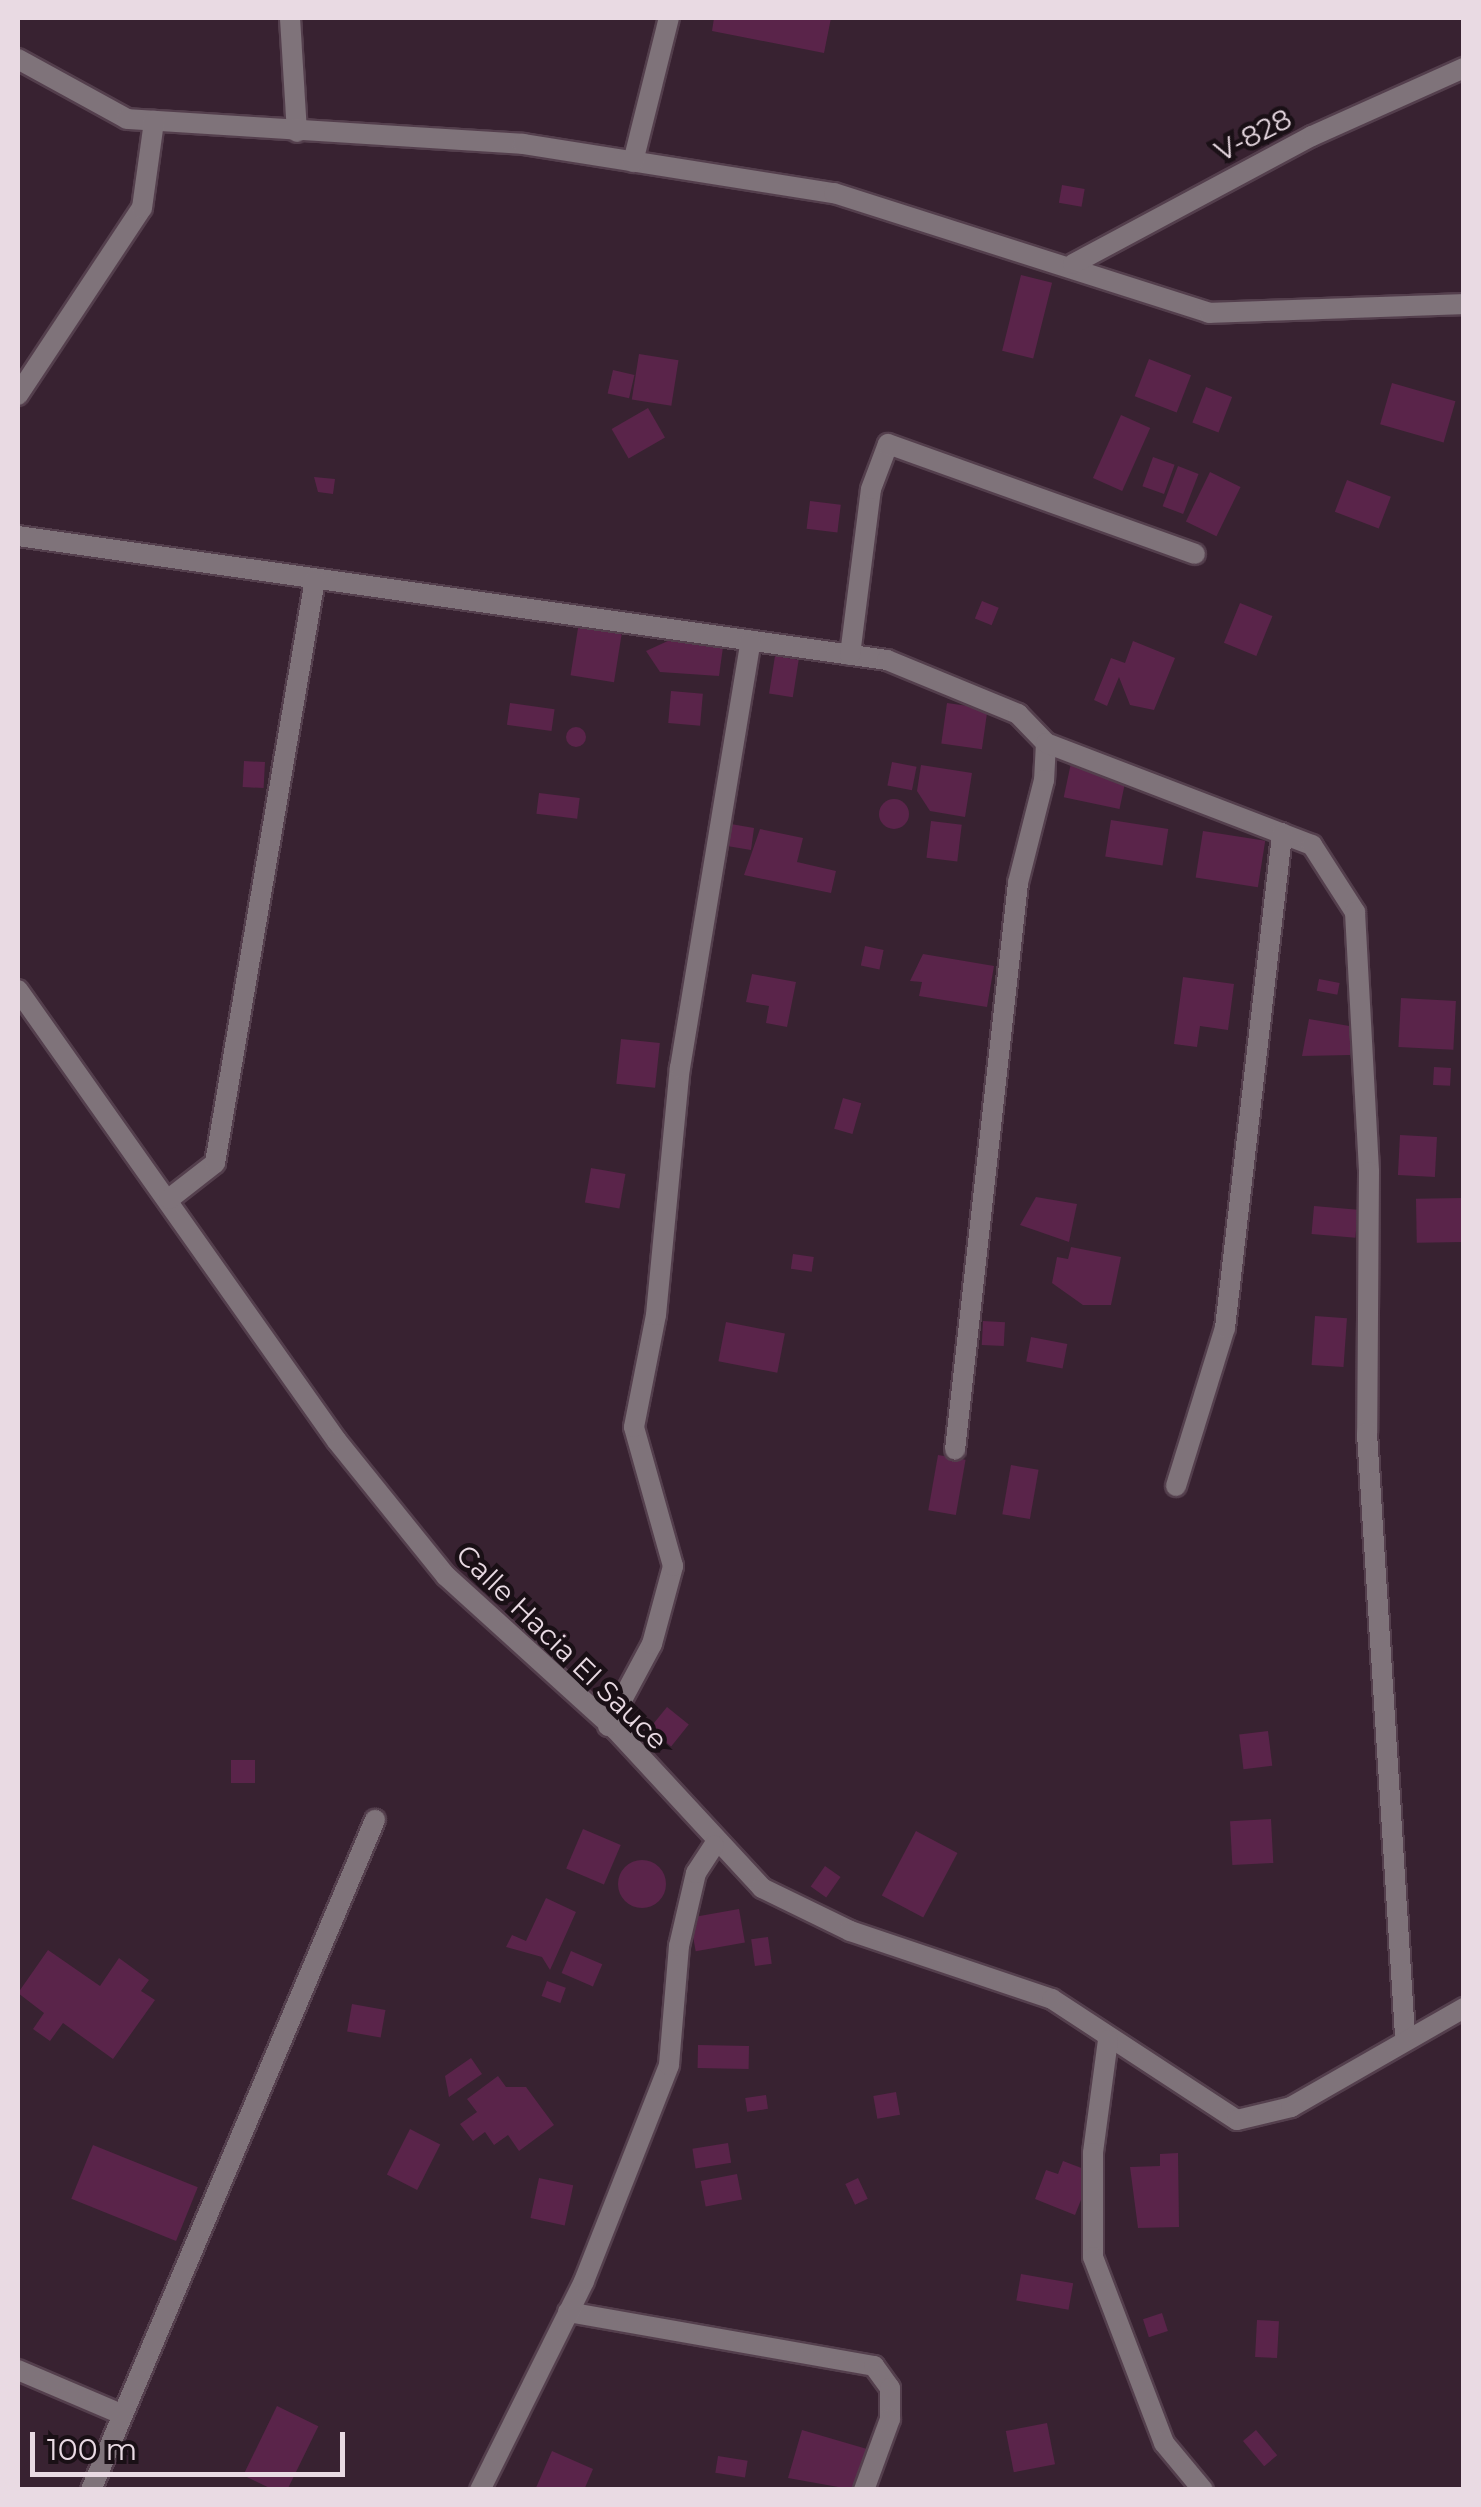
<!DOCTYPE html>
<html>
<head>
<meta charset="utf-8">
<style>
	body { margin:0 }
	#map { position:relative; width:1481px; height:2507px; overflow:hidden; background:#382231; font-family:Montserrat,sans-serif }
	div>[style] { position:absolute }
	.building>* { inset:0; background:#5a244a; transform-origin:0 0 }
	.round { border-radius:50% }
	.roads { filter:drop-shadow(2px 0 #543f4d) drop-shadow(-2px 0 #543f4d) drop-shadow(0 2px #543f4d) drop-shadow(0 -2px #543f4d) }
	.minor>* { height:20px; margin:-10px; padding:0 10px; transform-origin:10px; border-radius:10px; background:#7f737a }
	span { translate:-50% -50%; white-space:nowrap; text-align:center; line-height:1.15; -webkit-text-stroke:9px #1a1016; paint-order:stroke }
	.street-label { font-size:28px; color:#e9dae3 }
	.frame { position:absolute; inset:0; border:20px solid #e9dae3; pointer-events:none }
	.scale { position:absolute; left:30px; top:2432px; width:315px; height:45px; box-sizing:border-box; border:5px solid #e9dae3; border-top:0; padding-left:12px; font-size:30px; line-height:35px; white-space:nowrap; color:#e9dae3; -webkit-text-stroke:8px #1a1016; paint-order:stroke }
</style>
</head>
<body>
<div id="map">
	<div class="building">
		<i style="clip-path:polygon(714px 18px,729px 20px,831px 18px,824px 53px,712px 31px)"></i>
		<i style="left:1062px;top:185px;width:23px;height:18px;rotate:10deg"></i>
		<i style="left:1021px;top:275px;width:32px;height:78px;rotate:14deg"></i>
		<i style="left:639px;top:354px;width:40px;height:46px;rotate:9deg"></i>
		<i style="left:1149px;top:359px;width:45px;height:40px;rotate:21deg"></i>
		<i style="left:613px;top:370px;width:22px;height:24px;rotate:13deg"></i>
		<i style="left:1392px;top:383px;width:66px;height:43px;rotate:16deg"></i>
		<i style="left:1206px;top:387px;width:28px;height:38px;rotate:21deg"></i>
		<i style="left:648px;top:408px;width:34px;height:42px;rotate:60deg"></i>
		<i style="left:1121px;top:415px;width:32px;height:69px;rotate:24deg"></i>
		<i style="left:1153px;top:457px;width:23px;height:31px;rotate:20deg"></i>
		<i style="left:1178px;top:466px;width:22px;height:43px;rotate:21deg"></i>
		<i style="left:1210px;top:472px;width:34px;height:55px;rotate:26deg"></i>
		<i style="clip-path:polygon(314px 477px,335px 479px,333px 494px,318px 492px)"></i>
		<i style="left:1347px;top:480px;width:47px;height:34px;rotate:21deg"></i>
		<i style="left:810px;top:501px;width:31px;height:28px;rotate:7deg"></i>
		<i style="left:982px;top:601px;width:18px;height:19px;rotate:22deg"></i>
		<i style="left:1240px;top:603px;width:35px;height:43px;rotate:22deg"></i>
		<i style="left:579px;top:622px;width:44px;height:54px;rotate:9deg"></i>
		<i style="clip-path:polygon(670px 640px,723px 647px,719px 676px,660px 672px,646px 651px)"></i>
		<i style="clip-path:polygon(1133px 641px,1175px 658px,1154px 710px,1130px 705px,1119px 677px,1107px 706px,1094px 700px,1111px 658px,1125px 663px)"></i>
		<i style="left:775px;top:656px;width:24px;height:38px;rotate:9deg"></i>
		<i style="left:671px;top:691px;width:32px;height:32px;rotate:5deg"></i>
		<i style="left:510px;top:703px;width:45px;height:22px;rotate:8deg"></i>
		<i style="left:947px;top:703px;width:41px;height:41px;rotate:8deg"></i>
		<i class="round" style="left:566px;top:727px;width:20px;height:20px"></i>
		<i style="left:244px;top:761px;width:21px;height:26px;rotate:3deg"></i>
		<i style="left:892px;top:762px;width:25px;height:24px;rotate:11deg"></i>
		<i style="left:1071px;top:763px;width:57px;height:35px;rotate:12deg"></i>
		<i style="clip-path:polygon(921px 765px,972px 773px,965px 817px,930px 811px,917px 791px)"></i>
		<i style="left:539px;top:793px;width:41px;height:21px;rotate:7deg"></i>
		<i class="round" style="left:879px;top:799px;width:30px;height:30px"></i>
		<i style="left:1111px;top:820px;width:58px;height:37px;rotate:9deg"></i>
		<i style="left:931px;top:821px;width:31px;height:37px;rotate:7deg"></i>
		<i style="clip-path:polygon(725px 823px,754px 828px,751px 850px,727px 846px)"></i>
		<i style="clip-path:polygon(760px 829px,803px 838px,797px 862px,836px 871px,831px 893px,744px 875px)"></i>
		<i style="left:1203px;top:831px;width:63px;height:47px;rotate:9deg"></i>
		<i style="left:865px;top:946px;width:19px;height:20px;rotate:12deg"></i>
		<i style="clip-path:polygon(923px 954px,994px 966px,987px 1007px,919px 996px,922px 982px,910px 981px)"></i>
		<i style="clip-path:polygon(752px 974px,796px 982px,787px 1027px,766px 1023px,769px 1006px,746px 1002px)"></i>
		<i style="clip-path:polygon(1183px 977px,1234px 984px,1228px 1030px,1200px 1026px,1197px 1047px,1174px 1044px)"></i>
		<i style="left:1319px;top:979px;width:21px;height:12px;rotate:11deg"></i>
		<i style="left:1401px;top:998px;width:55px;height:49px;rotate:3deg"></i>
		<i style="clip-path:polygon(1309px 1019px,1355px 1027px,1350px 1055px,1302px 1056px)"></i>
		<i style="left:621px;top:1039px;width:39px;height:45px;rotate:6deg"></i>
		<i style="left:1434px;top:1067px;width:17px;height:18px;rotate:3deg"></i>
		<i style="left:843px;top:1098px;width:19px;height:32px;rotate:16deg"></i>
		<i style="left:1400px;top:1135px;width:37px;height:40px;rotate:3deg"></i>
		<i style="left:591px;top:1168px;width:35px;height:35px;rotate:10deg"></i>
		<i style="clip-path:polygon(1036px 1197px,1077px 1204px,1069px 1242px,1020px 1225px)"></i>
		<i style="left:1463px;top:1198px;width:44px;height:47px;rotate:89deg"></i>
		<i style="left:1314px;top:1206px;width:44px;height:28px;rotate:5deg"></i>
		<i style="clip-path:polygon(1071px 1247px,1121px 1257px,1111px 1305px,1083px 1305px,1052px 1283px,1057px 1257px,1068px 1259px)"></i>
		<i style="left:793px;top:1254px;width:21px;height:15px;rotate:8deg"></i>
		<i style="left:1315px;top:1316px;width:32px;height:49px;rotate:4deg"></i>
		<i style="left:983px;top:1321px;width:22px;height:24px;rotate:3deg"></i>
		<i style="left:726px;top:1322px;width:60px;height:40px;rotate:11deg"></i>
		<i style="left:1031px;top:1337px;width:37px;height:25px;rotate:11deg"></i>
		<i style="left:938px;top:1455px;width:28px;height:56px;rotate:10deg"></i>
		<i style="left:1011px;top:1465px;width:28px;height:50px;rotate:10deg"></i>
		<i style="left:667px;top:1707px;width:28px;height:28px;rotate:39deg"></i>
		<i style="left:1268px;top:1731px;width:35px;height:29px;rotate:83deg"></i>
		<i style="left:231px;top:1760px;width:24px;height:23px"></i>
		<i style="left:1271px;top:1819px;width:44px;height:41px;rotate:87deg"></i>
		<i style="left:583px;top:1829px;width:41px;height:43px;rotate:23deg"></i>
		<i style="left:916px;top:1831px;width:47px;height:73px;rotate:28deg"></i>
		<i class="round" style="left:618px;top:1860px;width:48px;height:48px"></i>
		<i style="left:825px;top:1866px;width:19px;height:25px;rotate:35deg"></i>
		<i style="clip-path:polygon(546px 1898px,576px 1912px,550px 1970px,542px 1957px,506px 1947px,512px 1935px,526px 1941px)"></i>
		<i style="left:739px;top:1909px;width:34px;height:50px;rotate:80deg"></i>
		<i style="left:768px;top:1937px;width:27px;height:17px;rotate:82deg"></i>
		<i style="clip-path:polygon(48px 1950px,100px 1986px,119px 1958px,149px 1980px,141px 1991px,155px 2000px,113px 2059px,63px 2023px,50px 2041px,33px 2029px,44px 2013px,18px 1993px)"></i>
		<i style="left:571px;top:1951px;width:34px;height:24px;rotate:23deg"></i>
		<i style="left:547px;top:1981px;width:20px;height:16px;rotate:20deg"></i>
		<i style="left:352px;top:2004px;width:34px;height:28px;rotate:10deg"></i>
		<i style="left:698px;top:2045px;width:51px;height:23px;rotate:1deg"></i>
		<i style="clip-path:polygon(471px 2058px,482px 2074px,449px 2097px,445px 2076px)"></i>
		<i style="clip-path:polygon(498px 2076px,506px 2087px,526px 2087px,554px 2125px,519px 2151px,508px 2135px,494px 2145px,485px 2132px,473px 2141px,460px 2124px,477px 2112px,467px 2099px)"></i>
		<i style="left:896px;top:2092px;width:23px;height:23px;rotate:80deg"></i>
		<i style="left:766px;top:2095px;width:14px;height:21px;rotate:82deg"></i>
		<i style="left:410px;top:2129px;width:34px;height:51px;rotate:27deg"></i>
		<i style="left:728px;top:2143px;width:20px;height:36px;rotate:81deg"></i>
		<i style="left:93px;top:2145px;width:113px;height:58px;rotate:22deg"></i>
		<i style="clip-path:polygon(1178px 2153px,1179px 2227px,1138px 2228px,1130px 2167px,1160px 2166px,1160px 2154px)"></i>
		<i style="clip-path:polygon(1063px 2161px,1092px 2172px,1075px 2215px,1035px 2199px,1046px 2170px,1058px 2174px)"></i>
		<i style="left:737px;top:2174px;width:26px;height:37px;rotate:79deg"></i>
		<i style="left:539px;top:2178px;width:35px;height:41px;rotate:12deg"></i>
		<i style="left:858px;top:2178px;width:23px;height:14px;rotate:65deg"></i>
		<i style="left:1021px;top:2274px;width:53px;height:27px;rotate:10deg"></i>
		<i style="left:1162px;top:2313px;width:19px;height:20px;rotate:72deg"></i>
		<i style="left:1257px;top:2320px;width:22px;height:37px;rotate:3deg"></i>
		<i style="left:277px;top:2406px;width:46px;height:77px;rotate:26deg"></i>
		<i style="left:1047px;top:2423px;width:42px;height:42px;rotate:79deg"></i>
		<i style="clip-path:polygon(802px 2430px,867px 2449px,855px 2490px,788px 2478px)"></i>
		<i style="left:1256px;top:2430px;width:33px;height:17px;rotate:50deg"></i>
		<i style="clip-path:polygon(552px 2451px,593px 2469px,584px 2490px,535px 2490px)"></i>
		<i style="left:718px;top:2456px;width:30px;height:17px;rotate:9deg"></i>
	</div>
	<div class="roads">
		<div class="minor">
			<i style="left:290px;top:18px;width:114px;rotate:86.5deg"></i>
			<i style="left:18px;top:59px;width:124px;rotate:28.8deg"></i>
			<i style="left:127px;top:119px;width:397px;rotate:3.6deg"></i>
			<i style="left:523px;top:144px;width:315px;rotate:9deg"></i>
			<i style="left:834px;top:193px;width:394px;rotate:17.7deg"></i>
			<i style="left:1209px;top:313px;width:255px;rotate:-2deg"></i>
			<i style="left:633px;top:162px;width:148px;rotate:-76deg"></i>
			<i style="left:1073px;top:264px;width:271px;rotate:-28.2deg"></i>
			<i style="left:1312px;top:136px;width:167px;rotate:-24.1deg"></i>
			<i style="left:18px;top:395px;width:224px;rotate:-56.5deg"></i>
			<i style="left:142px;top:208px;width:88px;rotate:-82.1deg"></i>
			<i style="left:18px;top:536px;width:878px;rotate:8.12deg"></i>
			<i style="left:887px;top:660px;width:142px;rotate:22.4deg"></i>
			<i style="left:1018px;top:714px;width:40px;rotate:46deg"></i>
			<i style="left:1046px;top:743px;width:37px;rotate:93deg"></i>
			<i style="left:1044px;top:780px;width:106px;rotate:104.2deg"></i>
			<i style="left:1018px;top:883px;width:570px;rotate:96.34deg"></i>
			<i style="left:850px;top:655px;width:167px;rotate:-82.8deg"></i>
			<i style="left:871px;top:489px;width:48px;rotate:-69.3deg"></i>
			<i style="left:888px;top:444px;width:326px;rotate:19.7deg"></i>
			<i style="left:1046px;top:743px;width:285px;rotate:21deg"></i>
			<i style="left:1312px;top:845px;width:80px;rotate:57.3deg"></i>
			<i style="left:1355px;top:912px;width:260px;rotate:86.9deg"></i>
			<i style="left:1369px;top:1172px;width:261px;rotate:90.4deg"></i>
			<i style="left:1367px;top:1433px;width:603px;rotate:86.39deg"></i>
			<i style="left:18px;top:990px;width:552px;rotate:54.73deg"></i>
			<i style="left:337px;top:1441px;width:174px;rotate:51.1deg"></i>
			<i style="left:446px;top:1576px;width:228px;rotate:42.2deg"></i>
			<i style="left:615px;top:1729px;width:217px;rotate:47.2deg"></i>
			<i style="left:762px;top:1888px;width:98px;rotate:26deg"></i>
			<i style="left:850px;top:1931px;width:213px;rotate:18.6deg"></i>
			<i style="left:1052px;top:1999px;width:221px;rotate:33.2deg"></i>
			<i style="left:1237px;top:2120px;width:56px;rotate:-13.5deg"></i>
			<i style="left:1291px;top:2107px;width:199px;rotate:-29.8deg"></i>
			<i style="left:169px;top:1199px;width:58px;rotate:-38deg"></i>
			<i style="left:215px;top:1163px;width:592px;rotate:-80.28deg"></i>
			<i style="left:1176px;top:1486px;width:165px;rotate:-72.8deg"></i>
			<i style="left:1225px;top:1328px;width:498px;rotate:-83.4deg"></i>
			<i style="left:608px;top:1726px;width:93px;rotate:-61.8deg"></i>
			<i style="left:652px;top:1644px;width:81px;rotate:-74.9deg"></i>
			<i style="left:673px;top:1566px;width:144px;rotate:-105.7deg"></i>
			<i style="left:634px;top:1427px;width:114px;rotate:-78.9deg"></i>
			<i style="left:656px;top:1315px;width:248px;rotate:-84.5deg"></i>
			<i style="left:680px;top:1068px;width:433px;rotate:-80.6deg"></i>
			<i style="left:1108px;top:2040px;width:114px;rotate:97.6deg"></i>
			<i style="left:1093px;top:2153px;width:104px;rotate:90deg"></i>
			<i style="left:1093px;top:2257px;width:199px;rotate:69.1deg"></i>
			<i style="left:1164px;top:2443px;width:61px;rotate:50.3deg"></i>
			<i style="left:568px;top:2312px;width:311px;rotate:10deg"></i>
			<i style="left:874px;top:2366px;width:27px;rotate:54deg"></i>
			<i style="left:890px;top:2388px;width:31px;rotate:90deg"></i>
			<i style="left:890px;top:2419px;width:76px;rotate:110.1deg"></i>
			<i style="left:18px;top:2370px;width:112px;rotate:23.1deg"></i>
			<i style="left:91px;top:2490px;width:728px;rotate:-67.03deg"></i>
			<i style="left:480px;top:2490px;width:233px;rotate:-63.5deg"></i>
			<i style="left:584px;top:2281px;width:232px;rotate:-68.5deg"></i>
			<i style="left:669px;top:2065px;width:119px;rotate:-85.2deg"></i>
			<i style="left:679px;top:1946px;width:75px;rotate:-76.9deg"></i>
			<i style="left:696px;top:1873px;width:33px;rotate:-57deg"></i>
		</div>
	</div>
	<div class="street-label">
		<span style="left:1253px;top:135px;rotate:-27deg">V-828</span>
		<span style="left:562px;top:1647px;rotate:44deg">Calle Hacia El Sauce</span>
	</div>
	<div class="frame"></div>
	<div class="scale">100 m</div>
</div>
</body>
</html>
